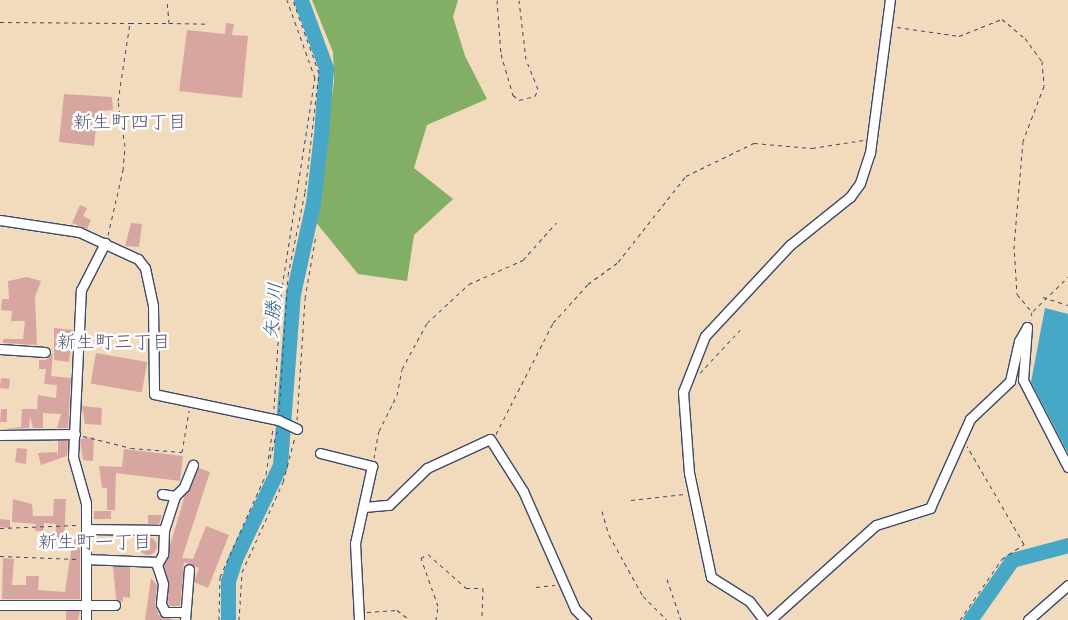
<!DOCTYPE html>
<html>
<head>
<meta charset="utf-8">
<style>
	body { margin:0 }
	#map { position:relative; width:1068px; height:620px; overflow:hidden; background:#f2dbbc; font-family:"Architects Daughter","Klee One",sans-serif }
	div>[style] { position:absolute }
	.forest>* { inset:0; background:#83ae66 }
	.water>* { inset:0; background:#47a7c6 }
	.river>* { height:15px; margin:-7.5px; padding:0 7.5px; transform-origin:7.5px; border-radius:7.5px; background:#47a7c6 }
	.building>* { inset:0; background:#d8a6a1; transform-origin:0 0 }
	.round { border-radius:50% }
	.path>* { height:1px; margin-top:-0.5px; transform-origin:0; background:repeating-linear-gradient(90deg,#3b496c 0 4px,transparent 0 8px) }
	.roads { filter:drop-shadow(1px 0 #3b496c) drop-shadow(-1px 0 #3b496c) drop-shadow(0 1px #3b496c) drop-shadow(0 -1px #3b496c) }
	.minor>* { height:9px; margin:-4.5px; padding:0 4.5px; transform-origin:4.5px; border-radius:4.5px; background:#fff }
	span { translate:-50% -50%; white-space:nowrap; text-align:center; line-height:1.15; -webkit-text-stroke:5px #fff; paint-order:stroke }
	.neighbourhood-label { font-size:19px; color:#5d5975 }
	.water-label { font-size:19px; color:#2d5f88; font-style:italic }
</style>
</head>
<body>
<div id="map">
	<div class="forest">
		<i style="clip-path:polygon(312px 0,458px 0,453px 17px,465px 56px,487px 99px,427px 125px,414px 168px,453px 199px,414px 235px,407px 281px,358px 274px,314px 220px,334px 82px,333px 52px)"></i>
	</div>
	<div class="water">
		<i style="clip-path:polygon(1045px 308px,1068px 314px,1068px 453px,1031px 382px)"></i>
	</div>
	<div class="river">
		<i style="left:228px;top:620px;width:39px;rotate:-90deg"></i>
		<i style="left:228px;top:581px;width:23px;rotate:-72deg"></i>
		<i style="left:235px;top:559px;width:104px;rotate:-64.4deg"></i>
		<i style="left:280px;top:465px;width:171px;rotate:-85.7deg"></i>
		<i style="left:293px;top:294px;width:93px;rotate:-77.6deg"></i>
		<i style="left:313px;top:203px;width:69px;rotate:-83.4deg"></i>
		<i style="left:321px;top:134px;width:66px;rotate:-85.7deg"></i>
		<i style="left:326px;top:68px;width:72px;rotate:-110.2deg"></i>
		<i style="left:970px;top:620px;width:73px;rotate:-55deg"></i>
		<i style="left:1012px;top:560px;width:58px;rotate:-15deg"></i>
	</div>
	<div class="building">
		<i style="clip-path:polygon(226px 23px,234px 24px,232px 35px,248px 36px,242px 98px,179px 91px,187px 30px,225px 34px)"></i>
		<i style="clip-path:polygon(64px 94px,112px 97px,113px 110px,98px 111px,94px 146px,59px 142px)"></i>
		<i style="clip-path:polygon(80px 205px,87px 208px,83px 216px,91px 220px,87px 229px,72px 223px)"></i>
		<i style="clip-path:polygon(131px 223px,142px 224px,139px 247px,125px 246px)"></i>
		<i style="clip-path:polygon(27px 277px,41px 281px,35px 297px,37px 345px,3px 343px,3px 339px,23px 339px,25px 321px,11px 321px,12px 311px,1px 310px,2px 299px,9px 299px,8px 281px)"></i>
		<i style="clip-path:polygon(54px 328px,73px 330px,69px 362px,54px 360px)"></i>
		<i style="clip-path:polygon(53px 353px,51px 376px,71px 378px,68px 428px,57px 428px,61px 414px,43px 413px,43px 428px,33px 428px,30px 416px,29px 428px,1px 429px,21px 427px,22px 409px,37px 409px,38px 395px,56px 398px,57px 385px,44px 384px,46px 369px,39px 369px,39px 360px,46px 360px)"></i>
		<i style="left:96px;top:353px;width:52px;height:31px;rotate:10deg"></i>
		<i style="left:1px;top:378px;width:9px;height:10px;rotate:6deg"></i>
		<i style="clip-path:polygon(82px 406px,102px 408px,101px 425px,85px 424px)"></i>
		<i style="clip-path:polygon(1px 409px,7px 409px,7px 422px,0 422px)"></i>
		<i style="clip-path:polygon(94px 437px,93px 461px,83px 460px,80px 439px)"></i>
		<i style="clip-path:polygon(58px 440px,68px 440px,67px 456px,41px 465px,38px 453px,57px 452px,58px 456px)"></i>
		<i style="clip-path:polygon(17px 448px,27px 449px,26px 464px,15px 462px)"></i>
		<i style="clip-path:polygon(124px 449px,183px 456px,180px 481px,116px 473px,115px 510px,107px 510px,107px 488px,102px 488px,99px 466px,122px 467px)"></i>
		<i style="clip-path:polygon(199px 468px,210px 472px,182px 558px,193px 559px,206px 526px,229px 535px,208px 588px,194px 582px,199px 568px,184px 562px,180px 606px,169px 606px,164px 566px,185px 495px)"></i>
		<i style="clip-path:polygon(13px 499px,32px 504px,33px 516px,53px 516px,54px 499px,66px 499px,64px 541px,55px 540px,56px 524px,44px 523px,43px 531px,35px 531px,36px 524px,12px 522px)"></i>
		<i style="left:94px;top:511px;width:17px;height:8px"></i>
		<i style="clip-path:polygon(148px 515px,162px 515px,159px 524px,148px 524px)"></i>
		<i style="clip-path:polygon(0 519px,10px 520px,10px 528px,0 527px)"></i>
		<i class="round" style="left:139px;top:537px;width:18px;height:18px"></i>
		<i style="clip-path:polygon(73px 538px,80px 539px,80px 599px,2px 599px,3px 558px,14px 559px,12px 585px,26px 585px,26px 576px,39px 576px,38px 590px,65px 592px)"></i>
		<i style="clip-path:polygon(113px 566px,130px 567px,130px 598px,123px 597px,123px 602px,116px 599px)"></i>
		<i style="clip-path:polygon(151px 578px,157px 585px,155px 604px,159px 615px,175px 620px,145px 620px)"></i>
		<i style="clip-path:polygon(66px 611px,80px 611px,78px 620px,66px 620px)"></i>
	</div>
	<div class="path">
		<i style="left:497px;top:0;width:54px;rotate:85.8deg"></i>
		<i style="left:501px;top:54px;width:43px;rotate:73.7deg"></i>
		<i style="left:513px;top:95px;width:8px;rotate:40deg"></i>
		<i style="left:519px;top:100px;width:16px;rotate:-14deg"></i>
		<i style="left:535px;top:96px;width:8px;rotate:-67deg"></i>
		<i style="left:538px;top:89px;width:32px;rotate:-112deg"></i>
		<i style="left:526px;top:59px;width:59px;rotate:-96.8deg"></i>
		<i style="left:0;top:22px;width:130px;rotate:0.4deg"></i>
		<i style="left:169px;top:23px;width:39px;rotate:1deg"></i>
		<i style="left:897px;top:27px;width:63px;rotate:8.3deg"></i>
		<i style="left:959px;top:36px;width:46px;rotate:-21.6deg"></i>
		<i style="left:1002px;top:19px;width:30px;rotate:40deg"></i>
		<i style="left:1025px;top:38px;width:29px;rotate:54deg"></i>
		<i style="left:1042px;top:61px;width:25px;rotate:85deg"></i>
		<i style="left:1044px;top:86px;width:59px;rotate:110.9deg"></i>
		<i style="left:1023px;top:141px;width:104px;rotate:94.9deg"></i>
		<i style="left:1014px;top:245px;width:49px;rotate:86.5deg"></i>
		<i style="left:1017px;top:294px;width:23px;rotate:50deg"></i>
		<i style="left:1032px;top:312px;width:8px;rotate:104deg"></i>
		<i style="left:108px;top:235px;width:67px;rotate:-77deg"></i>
		<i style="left:123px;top:170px;width:24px;rotate:-85deg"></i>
		<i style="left:125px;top:146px;width:46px;rotate:-98.8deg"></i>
		<i style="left:118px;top:101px;width:79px;rotate:-81.3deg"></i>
		<i style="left:130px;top:23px;width:39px"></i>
		<i style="left:169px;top:23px;width:23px;rotate:-95deg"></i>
		<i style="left:1043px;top:297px;width:26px;rotate:18deg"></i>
		<i style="left:1033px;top:311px;width:49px;rotate:-44.2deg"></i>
		<i style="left:700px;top:373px;width:59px;rotate:-47.1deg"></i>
		<i style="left:274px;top:409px;width:115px;rotate:-86.5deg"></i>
		<i style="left:281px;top:294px;width:219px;rotate:-81.1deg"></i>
		<i style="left:315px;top:78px;width:83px;rotate:-109.7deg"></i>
		<i style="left:279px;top:412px;width:137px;rotate:-86.2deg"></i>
		<i style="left:288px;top:275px;width:85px;rotate:-78.4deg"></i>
		<i style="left:305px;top:192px;width:120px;rotate:-83.3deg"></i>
		<i style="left:319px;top:73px;width:77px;rotate:-109.6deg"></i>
		<i style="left:297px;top:420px;width:122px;rotate:-86.2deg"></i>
		<i style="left:305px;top:298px;width:64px;rotate:-80.1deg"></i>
		<i style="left:496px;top:434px;width:125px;rotate:-62.8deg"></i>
		<i style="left:553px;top:323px;width:52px;rotate:-48.1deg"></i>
		<i style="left:588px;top:284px;width:37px;rotate:-36deg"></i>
		<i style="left:618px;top:262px;width:110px;rotate:-51.7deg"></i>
		<i style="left:686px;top:176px;width:76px;rotate:-25.9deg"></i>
		<i style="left:754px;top:143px;width:58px;rotate:4.9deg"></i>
		<i style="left:812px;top:148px;width:52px;rotate:-8.9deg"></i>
		<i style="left:83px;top:436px;width:49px;rotate:14deg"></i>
		<i style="left:131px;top:448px;width:51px;rotate:4.5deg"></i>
		<i style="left:182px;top:452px;width:42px;rotate:-80.3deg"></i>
		<i style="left:270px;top:458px;width:28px;rotate:-75deg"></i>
		<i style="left:374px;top:458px;width:27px;rotate:-80deg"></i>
		<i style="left:379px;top:431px;width:40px;rotate:-63.4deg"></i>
		<i style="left:397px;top:395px;width:26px;rotate:-79deg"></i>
		<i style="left:402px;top:369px;width:52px;rotate:-61.5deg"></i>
		<i style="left:427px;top:323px;width:57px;rotate:-42.9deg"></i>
		<i style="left:469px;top:284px;width:59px;rotate:-24deg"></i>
		<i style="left:523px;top:260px;width:50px;rotate:-48.3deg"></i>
		<i style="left:631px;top:500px;width:54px;rotate:-6.3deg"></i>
		<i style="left:602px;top:511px;width:25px;rotate:74deg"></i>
		<i style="left:609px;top:535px;width:70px;rotate:60.9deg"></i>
		<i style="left:643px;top:596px;width:34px;rotate:45deg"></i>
		<i style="left:0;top:528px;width:76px;rotate:-2.3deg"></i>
		<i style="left:0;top:556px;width:77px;rotate:2.2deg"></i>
		<i style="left:667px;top:579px;width:43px;rotate:71.1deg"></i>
		<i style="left:536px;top:587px;width:19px;rotate:-6deg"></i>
		<i style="left:367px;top:612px;width:30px;rotate:-4deg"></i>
		<i style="left:397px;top:610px;width:16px;rotate:38deg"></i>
		<i style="left:219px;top:620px;width:43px;rotate:-88.7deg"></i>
		<i style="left:220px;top:577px;width:113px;rotate:-65.9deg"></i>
		<i style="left:266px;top:474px;width:47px;rotate:-81.3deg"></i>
		<i style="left:239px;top:620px;width:48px;rotate:-86.4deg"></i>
		<i style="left:242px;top:572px;width:99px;rotate:-65.5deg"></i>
		<i style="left:283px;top:482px;width:47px;rotate:-75.1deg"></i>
		<i style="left:436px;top:620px;width:14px;rotate:-82deg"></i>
		<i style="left:438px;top:606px;width:51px;rotate:-109.5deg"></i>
		<i style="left:421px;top:558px;width:8px;rotate:-30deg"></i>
		<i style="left:428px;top:554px;width:51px;rotate:41.8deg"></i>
		<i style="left:466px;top:588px;width:17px"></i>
		<i style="left:483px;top:588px;width:32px;rotate:92deg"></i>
		<i style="left:960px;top:620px;width:74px;rotate:-55.5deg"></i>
		<i style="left:1002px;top:559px;width:27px;rotate:-34deg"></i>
		<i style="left:1024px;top:544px;width:113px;rotate:-120.2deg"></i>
	</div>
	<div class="roads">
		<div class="minor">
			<i style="left:0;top:220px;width:80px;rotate:8.6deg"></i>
			<i style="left:79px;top:232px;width:65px;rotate:24.6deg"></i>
			<i style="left:138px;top:259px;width:11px;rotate:52deg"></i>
			<i style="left:145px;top:268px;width:39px;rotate:78deg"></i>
			<i style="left:153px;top:306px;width:88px;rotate:89.3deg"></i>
			<i style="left:154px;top:394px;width:127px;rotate:11.8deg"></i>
			<i style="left:278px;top:420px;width:21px;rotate:25deg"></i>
			<i style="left:1027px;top:327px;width:53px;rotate:94.3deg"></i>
			<i style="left:1023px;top:380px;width:98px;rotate:62.7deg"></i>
			<i style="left:0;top:349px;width:45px;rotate:3.8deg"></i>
			<i style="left:0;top:435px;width:75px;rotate:-0.8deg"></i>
			<i style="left:320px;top:453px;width:54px;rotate:14deg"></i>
			<i style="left:372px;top:466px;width:79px;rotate:102.4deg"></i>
			<i style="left:355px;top:543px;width:77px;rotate:87deg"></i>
			<i style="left:162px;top:494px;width:13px;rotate:9deg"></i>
			<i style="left:175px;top:496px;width:13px;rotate:-45deg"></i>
			<i style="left:184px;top:487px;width:24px;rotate:-68deg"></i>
			<i style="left:364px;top:507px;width:25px;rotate:-5deg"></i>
			<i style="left:389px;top:505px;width:53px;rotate:-44.2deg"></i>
			<i style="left:427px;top:468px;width:69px;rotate:-24.7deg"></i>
			<i style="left:490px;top:439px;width:62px;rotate:57.6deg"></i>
			<i style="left:523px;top:491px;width:129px;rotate:66.2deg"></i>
			<i style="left:575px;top:609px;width:16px;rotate:45deg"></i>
			<i style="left:87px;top:529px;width:77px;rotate:0.7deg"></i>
			<i style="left:164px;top:530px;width:36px;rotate:-72deg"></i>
			<i style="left:164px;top:530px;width:24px;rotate:92deg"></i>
			<i style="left:163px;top:554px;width:13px;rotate:119deg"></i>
			<i style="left:157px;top:565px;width:20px;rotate:72deg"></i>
			<i style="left:163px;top:584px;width:20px;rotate:96deg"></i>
			<i style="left:161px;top:604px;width:9px;rotate:63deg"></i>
			<i style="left:165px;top:612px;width:19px"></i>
			<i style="left:86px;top:559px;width:72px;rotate:2.4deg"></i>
			<i style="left:0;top:605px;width:115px"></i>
			<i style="left:86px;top:620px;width:117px;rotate:-90deg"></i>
			<i style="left:86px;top:503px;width:48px;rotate:-105.8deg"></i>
			<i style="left:73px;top:457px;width:167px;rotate:-87.3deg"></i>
			<i style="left:81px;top:290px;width:53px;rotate:-62.9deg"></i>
			<i style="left:185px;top:620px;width:51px;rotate:-85.5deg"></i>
			<i style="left:764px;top:620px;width:24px;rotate:-128deg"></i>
			<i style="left:749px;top:601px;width:45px;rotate:-147.7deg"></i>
			<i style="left:711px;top:577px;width:106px;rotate:-101.9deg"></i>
			<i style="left:689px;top:473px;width:81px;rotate:-94.2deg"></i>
			<i style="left:683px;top:392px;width:60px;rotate:-68.6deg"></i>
			<i style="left:705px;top:336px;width:125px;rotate:-47deg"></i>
			<i style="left:790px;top:245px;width:77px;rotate:-38.7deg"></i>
			<i style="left:850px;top:197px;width:17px;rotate:-54deg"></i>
			<i style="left:860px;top:183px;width:32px;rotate:-72deg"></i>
			<i style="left:870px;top:153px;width:154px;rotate:-82.6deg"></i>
			<i style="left:770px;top:620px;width:142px;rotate:-41.9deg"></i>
			<i style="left:876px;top:525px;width:57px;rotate:-17.5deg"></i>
			<i style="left:930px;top:508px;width:98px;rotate:-65.8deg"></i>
			<i style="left:970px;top:419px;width:55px;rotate:-43.5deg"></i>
			<i style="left:1010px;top:381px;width:41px;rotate:-77.3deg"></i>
			<i style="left:1019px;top:341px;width:16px;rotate:-60deg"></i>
			<i style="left:1028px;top:620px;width:53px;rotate:-41.2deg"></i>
		</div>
	</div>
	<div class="neighbourhood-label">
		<span style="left:130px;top:123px">新生町四丁目</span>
		<span style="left:114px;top:343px">新生町三丁目</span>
		<span style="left:95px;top:543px">新生町一丁目</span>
	</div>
	<div class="water-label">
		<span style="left:274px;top:311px;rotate:-85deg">矢勝川</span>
	</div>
</div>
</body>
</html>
